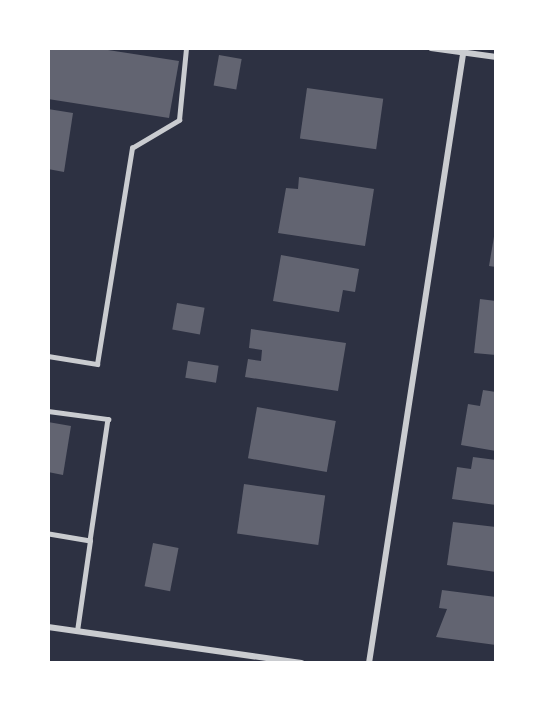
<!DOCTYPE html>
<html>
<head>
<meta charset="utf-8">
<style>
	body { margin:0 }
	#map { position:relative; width:544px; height:711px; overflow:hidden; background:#2d3142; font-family:Overpass,sans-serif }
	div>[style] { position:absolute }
	.building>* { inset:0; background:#626471; transform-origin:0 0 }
	.service>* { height:4.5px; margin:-2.25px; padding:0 2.25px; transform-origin:2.25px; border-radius:2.25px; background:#caccd0 }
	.minor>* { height:6px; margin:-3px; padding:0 3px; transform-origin:3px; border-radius:3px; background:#caccd0 }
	span { translate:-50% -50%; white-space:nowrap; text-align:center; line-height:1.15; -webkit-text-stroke:4.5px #fff; paint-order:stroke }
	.frame { position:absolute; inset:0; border:50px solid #fff; pointer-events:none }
</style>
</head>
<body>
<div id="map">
	<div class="building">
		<i style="clip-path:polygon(48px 48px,95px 48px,179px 61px,169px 118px,48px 99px)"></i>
		<i style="left:219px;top:55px;width:23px;height:31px;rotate:10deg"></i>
		<i style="left:307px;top:88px;width:77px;height:51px;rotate:8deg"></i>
		<i style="clip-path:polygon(48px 109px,73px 113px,64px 172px,48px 169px)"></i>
		<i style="clip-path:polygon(299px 177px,374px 189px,365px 246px,278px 233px,286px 188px,298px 189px)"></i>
		<i style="clip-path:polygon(496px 225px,496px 267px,489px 266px)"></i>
		<i style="clip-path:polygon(281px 255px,359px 269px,355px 292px,343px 290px,339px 312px,273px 301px)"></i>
		<i style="clip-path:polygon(480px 299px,496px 301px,496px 355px,474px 353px)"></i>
		<i style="left:177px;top:303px;width:28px;height:27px;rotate:10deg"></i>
		<i style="clip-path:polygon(251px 329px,346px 343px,338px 391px,245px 377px,248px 359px,261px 361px,262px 350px,249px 348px)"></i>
		<i style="left:188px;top:361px;width:31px;height:17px;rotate:9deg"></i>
		<i style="clip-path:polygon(483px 390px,496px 392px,496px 451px,461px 445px,468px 404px,480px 406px)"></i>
		<i style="left:257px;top:407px;width:80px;height:52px;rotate:10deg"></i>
		<i style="clip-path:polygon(48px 422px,71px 426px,63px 475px,48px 472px)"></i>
		<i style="clip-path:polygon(473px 457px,496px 460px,496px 505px,452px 499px,457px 467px,471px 469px)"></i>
		<i style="left:244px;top:484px;width:82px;height:50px;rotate:8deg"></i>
		<i style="clip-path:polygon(453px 522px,496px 527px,496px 572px,447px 565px)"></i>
		<i style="left:153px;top:543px;width:26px;height:44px;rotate:11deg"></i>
		<i style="clip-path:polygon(442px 590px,496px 597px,496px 645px,436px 637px,447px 609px,439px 608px)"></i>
	</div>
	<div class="service">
		<i style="left:48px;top:356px;width:50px;rotate:9.3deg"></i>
		<i style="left:97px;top:364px;width:219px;rotate:-80.8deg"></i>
		<i style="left:132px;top:148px;width:55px;rotate:-30.8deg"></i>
		<i style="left:179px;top:120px;width:72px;rotate:-84.4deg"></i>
		<i style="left:48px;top:411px;width:61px;rotate:7.6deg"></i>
		<i style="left:108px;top:419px;width:123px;rotate:98.4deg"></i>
		<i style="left:90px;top:541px;width:43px;rotate:-170.5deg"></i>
		<i style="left:77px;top:631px;width:91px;rotate:-81.8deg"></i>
	</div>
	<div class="minor">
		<i style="left:431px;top:48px;width:66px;rotate:7.9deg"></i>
		<i style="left:48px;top:627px;width:256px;rotate:8.1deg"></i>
		<i style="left:369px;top:663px;width:622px;rotate:-81.22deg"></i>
	</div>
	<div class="frame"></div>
</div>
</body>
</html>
